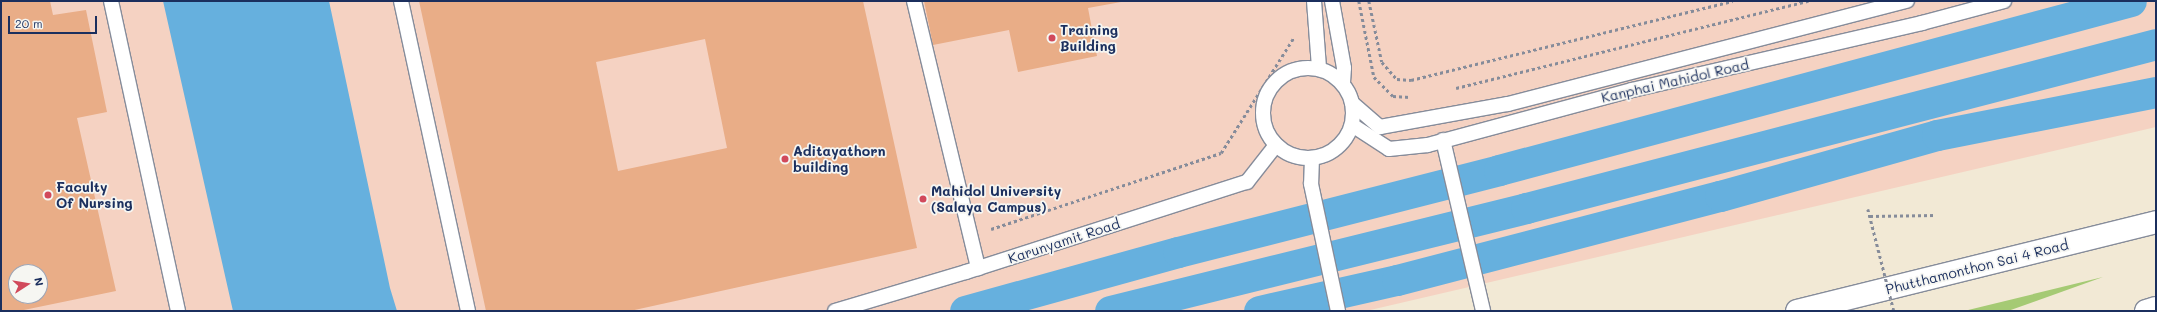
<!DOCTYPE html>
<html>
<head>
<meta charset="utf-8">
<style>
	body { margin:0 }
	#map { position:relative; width:2157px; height:312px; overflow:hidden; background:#f2e9d5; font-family:Mali,sans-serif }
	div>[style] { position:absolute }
	.built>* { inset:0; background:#f5d2c2 }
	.green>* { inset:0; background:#a5ca74 }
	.water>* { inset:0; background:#66b0de }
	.canal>* { height:31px; margin:-15.5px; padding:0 15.5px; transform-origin:15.5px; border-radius:15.5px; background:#66b0de }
	.building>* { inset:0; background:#e9ad87 }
	.path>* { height:2.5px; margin-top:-1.25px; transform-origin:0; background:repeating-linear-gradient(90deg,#868c9a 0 3px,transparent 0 6px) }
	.roads { filter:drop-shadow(1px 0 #868c9a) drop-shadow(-1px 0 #868c9a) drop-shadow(0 1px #868c9a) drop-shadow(0 -1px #868c9a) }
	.service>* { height:14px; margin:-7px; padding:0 7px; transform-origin:7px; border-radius:7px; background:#fff }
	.service>.ring { margin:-7px; padding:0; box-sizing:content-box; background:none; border:14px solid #fff; border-radius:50% }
	.secondary>* { height:22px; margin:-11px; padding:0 11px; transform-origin:11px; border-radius:11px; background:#fff }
	.path-bridge>* { height:2.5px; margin-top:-1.25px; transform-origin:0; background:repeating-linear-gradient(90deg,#868c9a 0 3px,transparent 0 6px) }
	.dots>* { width:11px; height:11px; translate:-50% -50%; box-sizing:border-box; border:2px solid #f6f6f2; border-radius:50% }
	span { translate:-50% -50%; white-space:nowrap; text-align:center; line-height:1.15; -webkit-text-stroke:3.5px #f6f6f2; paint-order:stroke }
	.poi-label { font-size:14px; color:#1b2f5e; font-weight:700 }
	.left { translate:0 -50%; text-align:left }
	.street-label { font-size:14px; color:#1b2f5e }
	.frame { position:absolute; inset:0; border:2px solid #1b2f5e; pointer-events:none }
	.north { position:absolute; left:8px; top:264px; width:40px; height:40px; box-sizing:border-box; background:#f6f6f2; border:1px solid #9ea6b7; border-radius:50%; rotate:78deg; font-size:11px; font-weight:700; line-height:16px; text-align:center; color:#1b2f5e }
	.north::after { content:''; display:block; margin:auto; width:14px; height:18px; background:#d1495b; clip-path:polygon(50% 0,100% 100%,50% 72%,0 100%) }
	.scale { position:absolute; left:8px; top:16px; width:89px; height:18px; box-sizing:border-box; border:2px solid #1b2f5e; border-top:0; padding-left:5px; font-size:12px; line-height:14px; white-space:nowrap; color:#1b2f5e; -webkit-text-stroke:3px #f6f6f2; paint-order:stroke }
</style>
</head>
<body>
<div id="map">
	<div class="built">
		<i style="clip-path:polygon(evenodd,1px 1px,2156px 1px,2156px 127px,1366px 311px,1px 311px,1px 1px,16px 272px,40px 272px,40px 296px,16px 296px,16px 272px)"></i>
	</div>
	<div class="green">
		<i style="clip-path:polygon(2103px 277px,2008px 311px,1964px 311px)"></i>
	</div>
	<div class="water">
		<i style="clip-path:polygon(163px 1px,329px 1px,390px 288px,397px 311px,233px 311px)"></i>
	</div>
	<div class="canal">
		<i style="left:965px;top:311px;width:221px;rotate:-15.5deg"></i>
		<i style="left:1178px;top:252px;width:331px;rotate:-14.3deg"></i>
		<i style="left:1499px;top:170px;width:654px;rotate:-14.97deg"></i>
		<i style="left:1110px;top:311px;width:429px;rotate:-13.9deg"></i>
		<i style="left:1526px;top:208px;width:651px;rotate:-14.59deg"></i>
		<i style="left:1259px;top:311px;width:141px;rotate:-12.7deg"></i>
		<i style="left:1397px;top:280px;width:334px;rotate:-14.6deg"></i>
		<i style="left:1720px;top:196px;width:225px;rotate:-15.7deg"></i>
		<i style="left:1937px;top:135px;width:223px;rotate:-11.1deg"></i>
	</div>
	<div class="building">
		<i style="clip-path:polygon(evenodd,1px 1px,50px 1px,53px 15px,86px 10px,107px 112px,77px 118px,116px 291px,19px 311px,1px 311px,1px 1px,16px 272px,40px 272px,40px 296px,16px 296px,16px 272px)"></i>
		<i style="clip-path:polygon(evenodd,419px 1px,863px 1px,917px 248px,630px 311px,486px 311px,419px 1px,705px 39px,727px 148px,618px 171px,596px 62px,705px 39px)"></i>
		<i style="clip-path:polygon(924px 1px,1121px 1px,1121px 2px,1088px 8px,1097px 56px,1018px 72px,1009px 30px,933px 45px)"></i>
	</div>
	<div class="path">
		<i style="left:1359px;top:1px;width:77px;rotate:78.8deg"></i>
		<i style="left:1374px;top:77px;width:27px;rotate:45deg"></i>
		<i style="left:1393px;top:96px;width:17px;rotate:3deg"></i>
		<i style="left:1369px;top:1px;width:62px;rotate:78deg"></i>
		<i style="left:1382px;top:62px;width:23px;rotate:49deg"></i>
		<i style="left:1397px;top:79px;width:14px;rotate:4deg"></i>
		<i style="left:1411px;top:80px;width:331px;rotate:-13.8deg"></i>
		<i style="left:1456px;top:88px;width:363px;rotate:-13.9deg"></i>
		<i style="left:1870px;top:216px;width:66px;rotate:-0.9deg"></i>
		<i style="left:991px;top:229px;width:242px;rotate:-18.3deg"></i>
		<i style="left:1221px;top:153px;width:137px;rotate:-57.8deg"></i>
	</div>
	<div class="roads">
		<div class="service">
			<i style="left:111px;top:1px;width:317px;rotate:77.8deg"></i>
			<i style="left:401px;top:1px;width:317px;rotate:77.8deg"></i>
			<i style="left:914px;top:1px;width:275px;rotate:76.5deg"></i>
			<i style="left:1314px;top:1px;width:67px;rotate:85.7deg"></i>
			<i style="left:1332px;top:1px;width:68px;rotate:79.8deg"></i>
			<i style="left:1344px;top:68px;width:15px;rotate:94deg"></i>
			<i class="ring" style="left:1263px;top:68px;width:76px;height:76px"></i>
			<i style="left:1352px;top:103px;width:37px;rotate:41deg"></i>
			<i style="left:1380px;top:127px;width:130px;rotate:-10.2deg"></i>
			<i style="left:1508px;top:104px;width:412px;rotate:-14.5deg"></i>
			<i style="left:1352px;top:125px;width:44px;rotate:33deg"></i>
			<i style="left:1389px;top:149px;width:39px;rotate:-6deg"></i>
			<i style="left:1428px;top:145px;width:211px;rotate:-15.1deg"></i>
			<i style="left:1632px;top:90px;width:298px;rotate:-13deg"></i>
			<i style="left:1922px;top:23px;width:85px;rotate:-15deg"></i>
			<i style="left:1443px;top:140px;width:176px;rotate:76.8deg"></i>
			<i style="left:1312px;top:158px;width:26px;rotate:92deg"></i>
			<i style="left:1311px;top:184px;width:130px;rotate:78deg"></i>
			<i style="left:835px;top:311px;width:137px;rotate:-16.6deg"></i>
			<i style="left:966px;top:272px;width:295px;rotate:-17.8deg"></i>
			<i style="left:1247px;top:182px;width:47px;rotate:-51.9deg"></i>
		</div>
		<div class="secondary">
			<i style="left:1797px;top:311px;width:370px;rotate:-13.9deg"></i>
			<i style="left:2146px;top:311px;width:10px;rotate:-17deg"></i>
		</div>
	</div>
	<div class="path-bridge">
		<i style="left:1868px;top:209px;width:105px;rotate:75.7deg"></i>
	</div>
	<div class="dots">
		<i style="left:1052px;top:38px;background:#d1495b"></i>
		<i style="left:785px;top:159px;background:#d1495b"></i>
		<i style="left:48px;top:195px;background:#d1495b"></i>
		<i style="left:923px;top:199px;background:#d1495b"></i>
	</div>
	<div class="poi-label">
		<span class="left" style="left:1060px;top:38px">Training<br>Building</span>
		<span class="left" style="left:793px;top:159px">Aditayathorn<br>building</span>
		<span class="left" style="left:56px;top:195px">Faculty<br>Of Nursing</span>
		<span class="left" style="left:931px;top:199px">Mahidol University<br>(Salaya Campus)</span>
	</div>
	<div class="street-label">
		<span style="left:1675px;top:81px;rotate:-13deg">Kanphai Mahidol Road</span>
		<span style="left:1064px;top:241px;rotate:-18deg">Karunyamit Road</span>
		<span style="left:1977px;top:267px;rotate:-14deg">Phutthamonthon Sai 4 Road</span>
	</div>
	<div class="frame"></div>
	<div class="north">N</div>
	<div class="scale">20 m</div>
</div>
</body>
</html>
